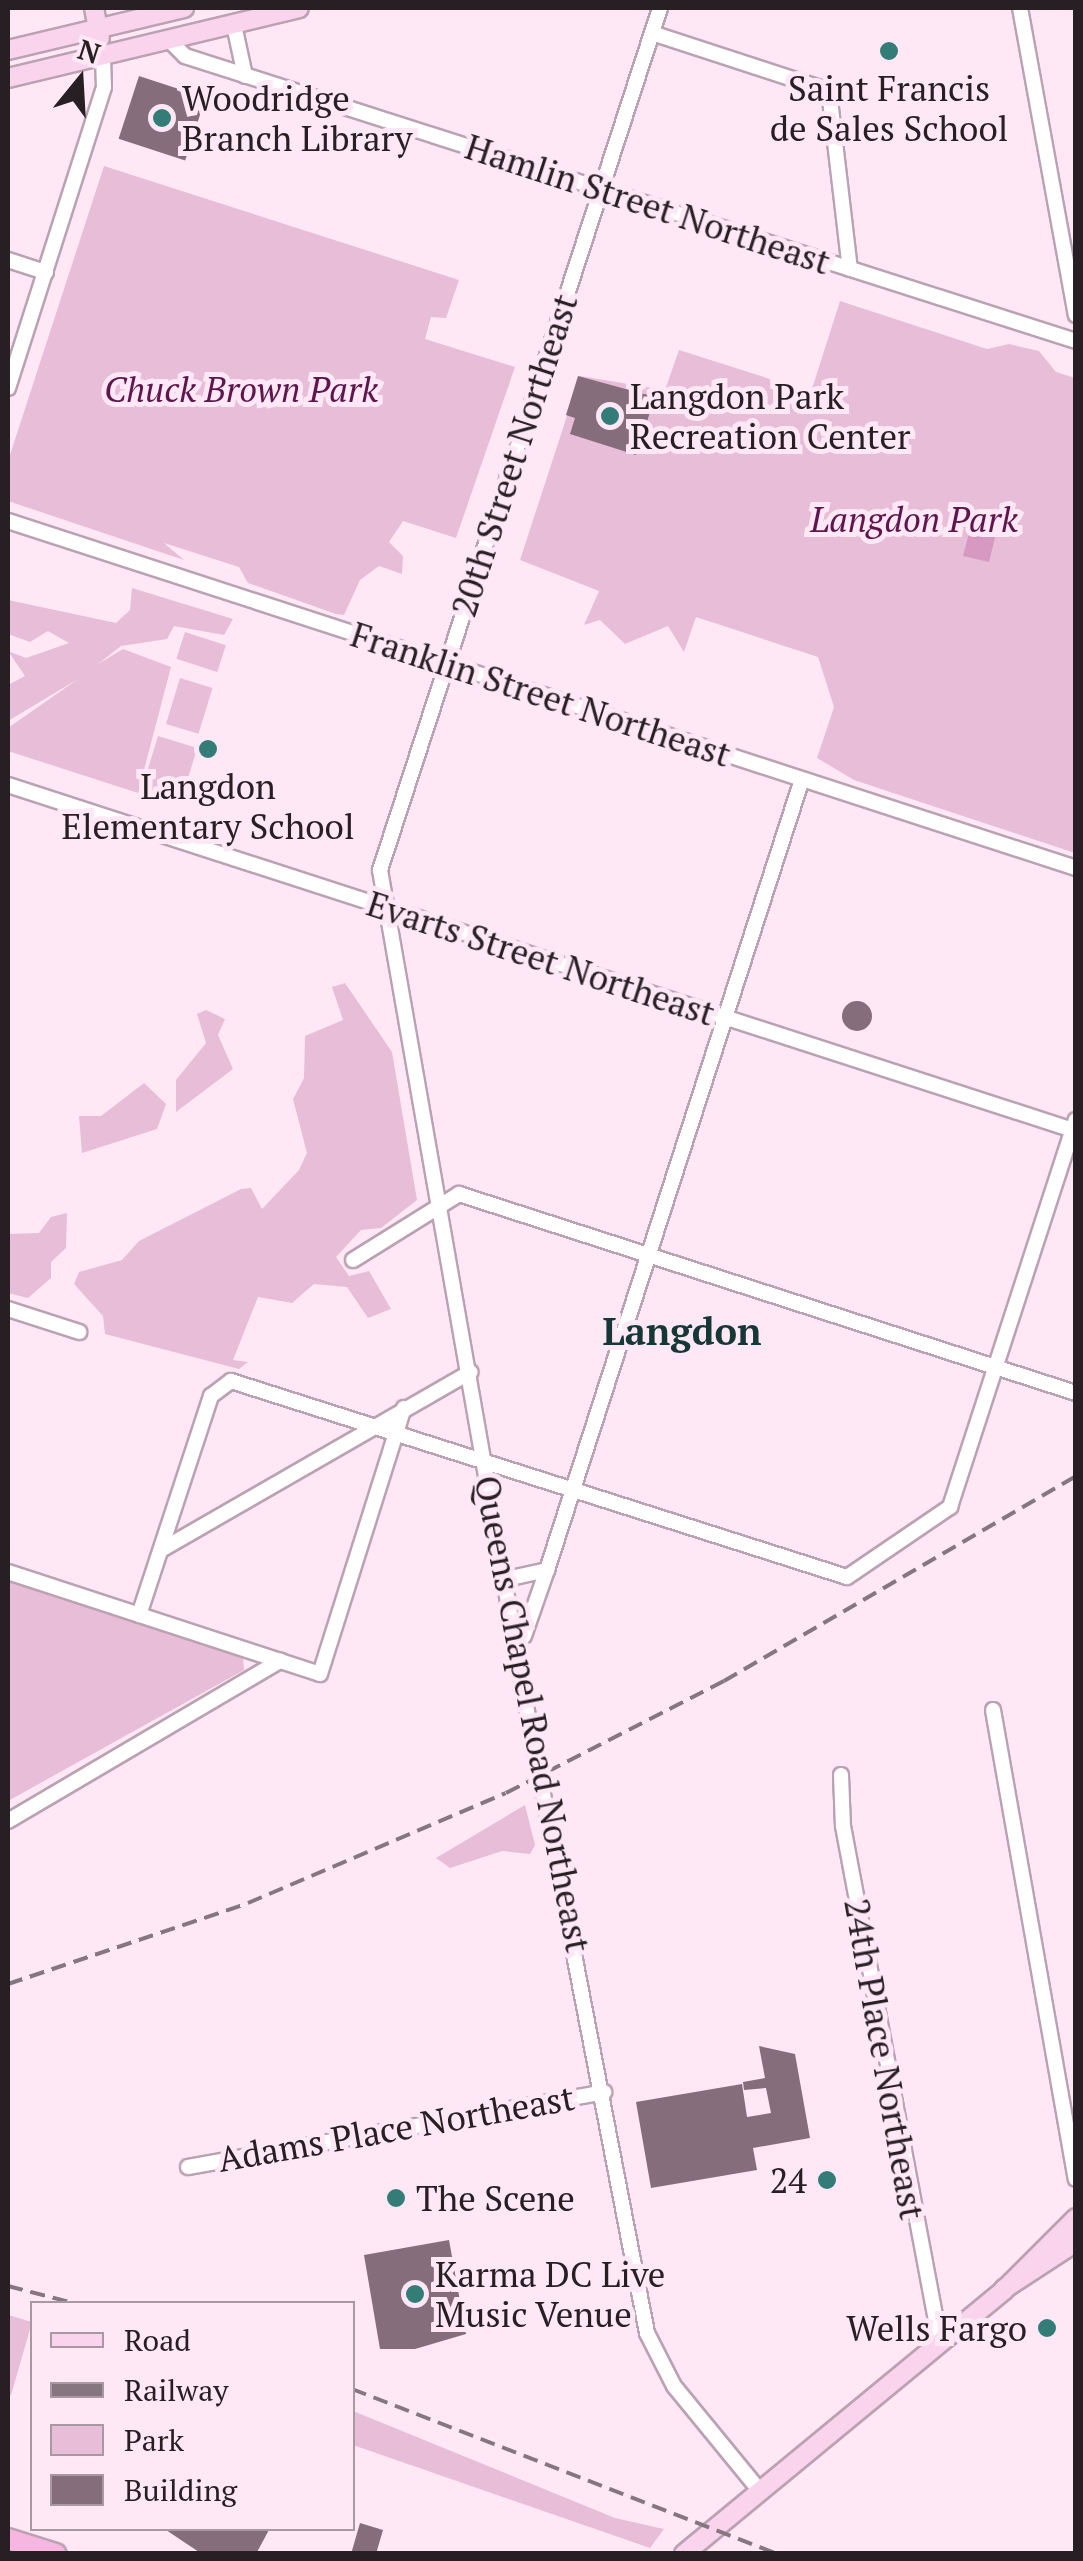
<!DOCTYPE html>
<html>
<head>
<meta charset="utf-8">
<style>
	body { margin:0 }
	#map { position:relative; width:1083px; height:2561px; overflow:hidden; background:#fee8f6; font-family:"PT Serif",serif }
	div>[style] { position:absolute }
	.green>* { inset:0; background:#e7bdd7; transform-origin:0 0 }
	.water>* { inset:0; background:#d799c2 }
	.building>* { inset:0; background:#856d7c; transform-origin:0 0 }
	.round { border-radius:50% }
	.roads { filter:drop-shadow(2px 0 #bba2b2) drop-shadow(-2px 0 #bba2b2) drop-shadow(0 2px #bba2b2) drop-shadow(0 -2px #bba2b2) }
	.minor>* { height:14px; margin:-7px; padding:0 7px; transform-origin:7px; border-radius:7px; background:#fff }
	.major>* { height:18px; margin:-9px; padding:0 9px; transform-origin:9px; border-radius:9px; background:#fad3ec }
	.highway>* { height:20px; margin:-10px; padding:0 10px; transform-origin:10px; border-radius:10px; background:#f7b6e0 }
	.rail>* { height:4px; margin-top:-2px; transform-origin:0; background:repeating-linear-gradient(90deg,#85767f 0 15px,transparent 0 23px) }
	.bridges { filter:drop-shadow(2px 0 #bba2b2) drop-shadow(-2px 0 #bba2b2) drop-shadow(0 2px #bba2b2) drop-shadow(0 -2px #bba2b2) }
	.minor-bridge>* { height:14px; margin:-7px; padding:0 7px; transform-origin:7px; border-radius:7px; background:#fff }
	.dots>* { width:28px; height:28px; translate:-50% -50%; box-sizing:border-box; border:5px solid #fee8f6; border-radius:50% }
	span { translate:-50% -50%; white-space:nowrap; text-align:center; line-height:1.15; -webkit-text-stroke:10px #fee8f6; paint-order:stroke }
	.poi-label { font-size:35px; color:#281f25 }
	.left { translate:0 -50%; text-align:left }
	.right { translate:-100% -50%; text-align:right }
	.street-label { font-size:35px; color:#281f25 }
	.park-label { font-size:35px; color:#5e164c; font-style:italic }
	.neighbourhood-label { font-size:38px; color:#153735; font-weight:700 }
	.frame { position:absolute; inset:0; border:10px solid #281f25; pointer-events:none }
	.legend { position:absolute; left:30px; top:2301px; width:325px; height:230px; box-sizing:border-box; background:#fee8f6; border:2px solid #a898a2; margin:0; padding:12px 18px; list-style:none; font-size:30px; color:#281f25 }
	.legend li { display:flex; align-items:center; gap:20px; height:50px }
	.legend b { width:50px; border:2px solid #a898a2 }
	.north { position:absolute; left:30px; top:30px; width:100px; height:100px; -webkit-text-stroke:8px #fee8f6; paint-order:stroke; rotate:18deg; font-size:28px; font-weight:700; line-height:40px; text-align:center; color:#281f25 }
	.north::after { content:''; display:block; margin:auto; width:35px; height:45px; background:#281f25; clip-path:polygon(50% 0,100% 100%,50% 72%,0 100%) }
</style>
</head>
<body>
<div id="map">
	<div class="green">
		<i style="clip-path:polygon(104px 166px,459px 280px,446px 318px,431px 317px,425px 339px,515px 367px,456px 538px,403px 521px,389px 542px,403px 556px,402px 574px,379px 566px,360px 580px,344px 615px,336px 614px,248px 583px,239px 567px,164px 543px,184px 560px,8px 501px,8px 461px)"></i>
		<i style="clip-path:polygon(840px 301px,987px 349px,1009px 344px,1039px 351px,1056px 372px,1075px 378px,1075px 853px,854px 780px,817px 758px,834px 707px,818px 657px,696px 617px,684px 652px,668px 626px,625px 644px,600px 620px,584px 625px,599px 591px,520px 560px,580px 376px,665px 390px,679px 350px,811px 392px)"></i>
		<i style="clip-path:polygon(132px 588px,233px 619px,224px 635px,174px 626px,167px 639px,121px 646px,98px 664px,123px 649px,171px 667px,138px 793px,8px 751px,8px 728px,78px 679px,8px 721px,8px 685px,25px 676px,8px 651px,26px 658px,69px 643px,48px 631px,30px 642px,8px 634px,8px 600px,116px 623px,130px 610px)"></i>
		<i style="left:185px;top:632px;width:43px;height:28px;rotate:18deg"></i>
		<i style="left:180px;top:678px;width:34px;height:48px;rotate:17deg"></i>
		<i style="left:158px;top:736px;width:41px;height:58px;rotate:17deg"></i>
		<i style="clip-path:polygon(345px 983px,392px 1052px,417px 1200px,381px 1228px,361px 1230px,336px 1257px,349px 1276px,369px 1271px,391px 1309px,368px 1318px,347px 1287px,314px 1284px,292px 1303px,258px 1297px,233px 1360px,248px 1362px,239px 1369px,105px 1334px,103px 1316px,74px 1284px,79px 1272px,122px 1260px,139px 1241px,241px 1189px,251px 1188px,262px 1209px,299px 1170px,307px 1153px,293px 1099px,304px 1078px,305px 1036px,343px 1020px,332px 987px)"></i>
		<i style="clip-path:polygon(206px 1010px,225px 1019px,218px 1035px,233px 1069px,176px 1112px,176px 1080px,206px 1043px,197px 1014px)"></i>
		<i style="clip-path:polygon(144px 1083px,166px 1104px,157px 1129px,82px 1153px,79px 1116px,101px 1116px)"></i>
		<i style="clip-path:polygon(67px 1213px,66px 1248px,51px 1262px,51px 1278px,28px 1298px,8px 1293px,8px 1234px,39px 1233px,51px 1217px)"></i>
		<i style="clip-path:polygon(8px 1581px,243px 1657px,244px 1670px,8px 1801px)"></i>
		<i style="clip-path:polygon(525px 1805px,535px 1845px,530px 1854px,502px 1851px,450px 1868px,436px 1858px)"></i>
		<i style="left:8px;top:2315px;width:25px;height:76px;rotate:16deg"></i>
		<i style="clip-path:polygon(353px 2411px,615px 2518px,664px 2529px,650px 2548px,353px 2445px)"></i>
	</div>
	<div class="water">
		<i style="clip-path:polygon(954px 506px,1000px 517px,989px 562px,963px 556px,970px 529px,949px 524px)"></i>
	</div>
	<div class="building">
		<i style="left:139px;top:76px;width:70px;height:66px;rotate:18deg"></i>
		<i style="clip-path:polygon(578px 376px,655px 397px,636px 455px,570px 434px,575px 418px,566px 415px)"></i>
		<i class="round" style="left:842px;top:1001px;width:30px;height:30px"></i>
		<i style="clip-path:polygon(759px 2046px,795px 2054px,810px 2138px,753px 2148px,757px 2170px,651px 2188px,636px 2102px,742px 2084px,747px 2117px,771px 2113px,766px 2088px,744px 2090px,743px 2082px,765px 2078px)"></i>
		<i style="clip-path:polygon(449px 2240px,466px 2334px,415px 2349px,380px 2349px,364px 2255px)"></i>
		<i style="clip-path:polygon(360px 2523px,383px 2530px,376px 2554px,351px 2554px)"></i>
		<i style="clip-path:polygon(163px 2528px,270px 2528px,256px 2554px,202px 2554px)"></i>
	</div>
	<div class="roads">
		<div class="minor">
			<i style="left:1020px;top:8px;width:312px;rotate:79.7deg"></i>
			<i style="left:234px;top:25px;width:52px;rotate:77.8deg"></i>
			<i style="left:652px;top:33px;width:186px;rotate:18.1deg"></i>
			<i style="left:829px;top:91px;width:179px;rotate:83.3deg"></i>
			<i style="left:169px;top:40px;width:23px;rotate:45deg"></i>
			<i style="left:185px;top:56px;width:935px;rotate:17.74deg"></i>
			<i style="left:8px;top:260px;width:40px;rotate:18deg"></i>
			<i style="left:8px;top:388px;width:316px;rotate:-72.3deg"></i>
			<i style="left:104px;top:87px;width:33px;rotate:-92deg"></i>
			<i style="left:8px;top:521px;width:1123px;rotate:18deg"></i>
			<i style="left:8px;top:785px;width:1123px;rotate:17.95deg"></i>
			<i style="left:353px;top:1260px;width:125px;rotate:-31.9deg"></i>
			<i style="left:459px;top:1194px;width:648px;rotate:17.88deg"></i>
			<i style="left:8px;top:1309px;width:75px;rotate:17.9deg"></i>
			<i style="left:161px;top:1550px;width:357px;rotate:-29.9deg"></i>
			<i style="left:8px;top:1572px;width:328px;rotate:18.1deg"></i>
			<i style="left:320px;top:1674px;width:279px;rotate:-72.5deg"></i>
			<i style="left:506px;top:1579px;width:42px;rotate:-12.4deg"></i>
			<i style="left:547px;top:1570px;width:831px;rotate:-72.13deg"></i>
			<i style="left:139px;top:1615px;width:231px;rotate:-71.8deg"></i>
			<i style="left:211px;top:1396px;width:25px;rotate:-37deg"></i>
			<i style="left:231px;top:1381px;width:646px;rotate:17.65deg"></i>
			<i style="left:847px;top:1577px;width:125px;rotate:-34.2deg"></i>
			<i style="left:950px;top:1507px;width:407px;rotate:-72deg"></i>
			<i style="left:524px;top:1636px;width:70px;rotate:-70.8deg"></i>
			<i style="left:993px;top:1710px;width:476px;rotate:80deg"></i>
			<i style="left:533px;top:1745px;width:888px;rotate:-99.92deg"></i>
			<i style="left:380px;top:870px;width:906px;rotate:-72deg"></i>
			<i style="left:841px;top:1775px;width:51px;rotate:87.8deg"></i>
			<i style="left:843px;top:1826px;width:525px;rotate:79.35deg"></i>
			<i style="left:547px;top:1814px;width:529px;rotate:79.09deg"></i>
			<i style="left:647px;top:2333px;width:59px;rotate:63deg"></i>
			<i style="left:674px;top:2386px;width:136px;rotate:50.7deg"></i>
			<i style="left:8px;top:1821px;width:316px;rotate:-30.5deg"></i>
			<i style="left:188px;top:2167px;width:423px;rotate:-10.2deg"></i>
		</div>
		<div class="major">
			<i style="left:94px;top:8px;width:31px;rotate:79deg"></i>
			<i style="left:8px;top:50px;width:181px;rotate:-13.4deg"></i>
			<i style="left:8px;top:78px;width:299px;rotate:-13.5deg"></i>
			<i style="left:1004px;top:2289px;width:86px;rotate:-33.1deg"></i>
			<i style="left:684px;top:2554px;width:415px;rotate:-39.5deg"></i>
			<i style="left:1004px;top:2290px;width:102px;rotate:-45deg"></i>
		</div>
		<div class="highway">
			<i style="left:8px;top:2539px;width:50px;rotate:17.4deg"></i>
		</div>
	</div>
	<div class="rail">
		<i style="left:8px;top:1984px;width:253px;rotate:-18.6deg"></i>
		<i style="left:248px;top:1903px;width:280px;rotate:-23.1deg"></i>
		<i style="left:506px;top:1793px;width:245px;rotate:-27.2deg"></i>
		<i style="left:724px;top:1681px;width:407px;rotate:-30.2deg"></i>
		<i style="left:8px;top:2286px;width:71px;rotate:14.6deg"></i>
		<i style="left:352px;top:2389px;width:456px;rotate:21.2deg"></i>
	</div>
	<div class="bridges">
		<div class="minor-bridge">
			<i style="left:533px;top:1745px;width:70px;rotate:78.5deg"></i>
		</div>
	</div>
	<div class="dots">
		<i style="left:889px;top:51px;background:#347c78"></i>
		<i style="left:162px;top:118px;background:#347c78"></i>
		<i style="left:610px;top:416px;background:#347c78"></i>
		<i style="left:208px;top:749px;background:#347c78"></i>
		<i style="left:827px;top:2180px;background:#347c78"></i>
		<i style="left:396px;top:2198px;background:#347c78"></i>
		<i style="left:415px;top:2294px;background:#347c78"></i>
		<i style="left:1047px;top:2328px;background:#347c78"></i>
	</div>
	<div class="poi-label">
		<span style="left:889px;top:108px">Saint Francis<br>de Sales School</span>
		<span class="left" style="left:182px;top:118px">Woodridge<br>Branch Library</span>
		<span class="left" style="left:630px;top:416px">Langdon Park<br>Recreation Center</span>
		<span style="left:208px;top:806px">Langdon<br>Elementary School</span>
		<span class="right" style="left:807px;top:2180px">24</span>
		<span class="left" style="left:416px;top:2198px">The Scene</span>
		<span class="left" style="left:435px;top:2294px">Karma DC Live<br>Music Venue</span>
		<span class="right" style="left:1027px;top:2328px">Wells Fargo</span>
	</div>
	<div class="street-label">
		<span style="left:648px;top:204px;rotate:18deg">Hamlin Street Northeast</span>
		<span style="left:514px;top:455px;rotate:-72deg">20th Street Northeast</span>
		<span style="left:541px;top:694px;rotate:18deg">Franklin Street Northeast</span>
		<span style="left:541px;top:958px;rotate:18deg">Evarts Street Northeast</span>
		<span style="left:533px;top:1714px;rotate:79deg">Queens Chapel Road Northeast</span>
		<span style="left:885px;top:2059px;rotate:80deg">24th Place Northeast</span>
		<span style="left:396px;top:2128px;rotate:-10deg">Adams Place Northeast</span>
	</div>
	<div class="park-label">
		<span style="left:241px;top:389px">Chuck Brown Park</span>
		<span style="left:914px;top:519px">Langdon Park</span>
	</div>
	<div class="neighbourhood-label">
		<span style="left:682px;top:1332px">Langdon</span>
	</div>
	<div class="frame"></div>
	<ul class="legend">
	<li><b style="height:12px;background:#fad3ec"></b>Road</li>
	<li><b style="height:12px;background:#85767f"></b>Railway</li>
	<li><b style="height:28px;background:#e7bdd7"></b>Park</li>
	<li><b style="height:28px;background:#856d7c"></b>Building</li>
	</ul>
	<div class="north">N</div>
</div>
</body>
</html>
